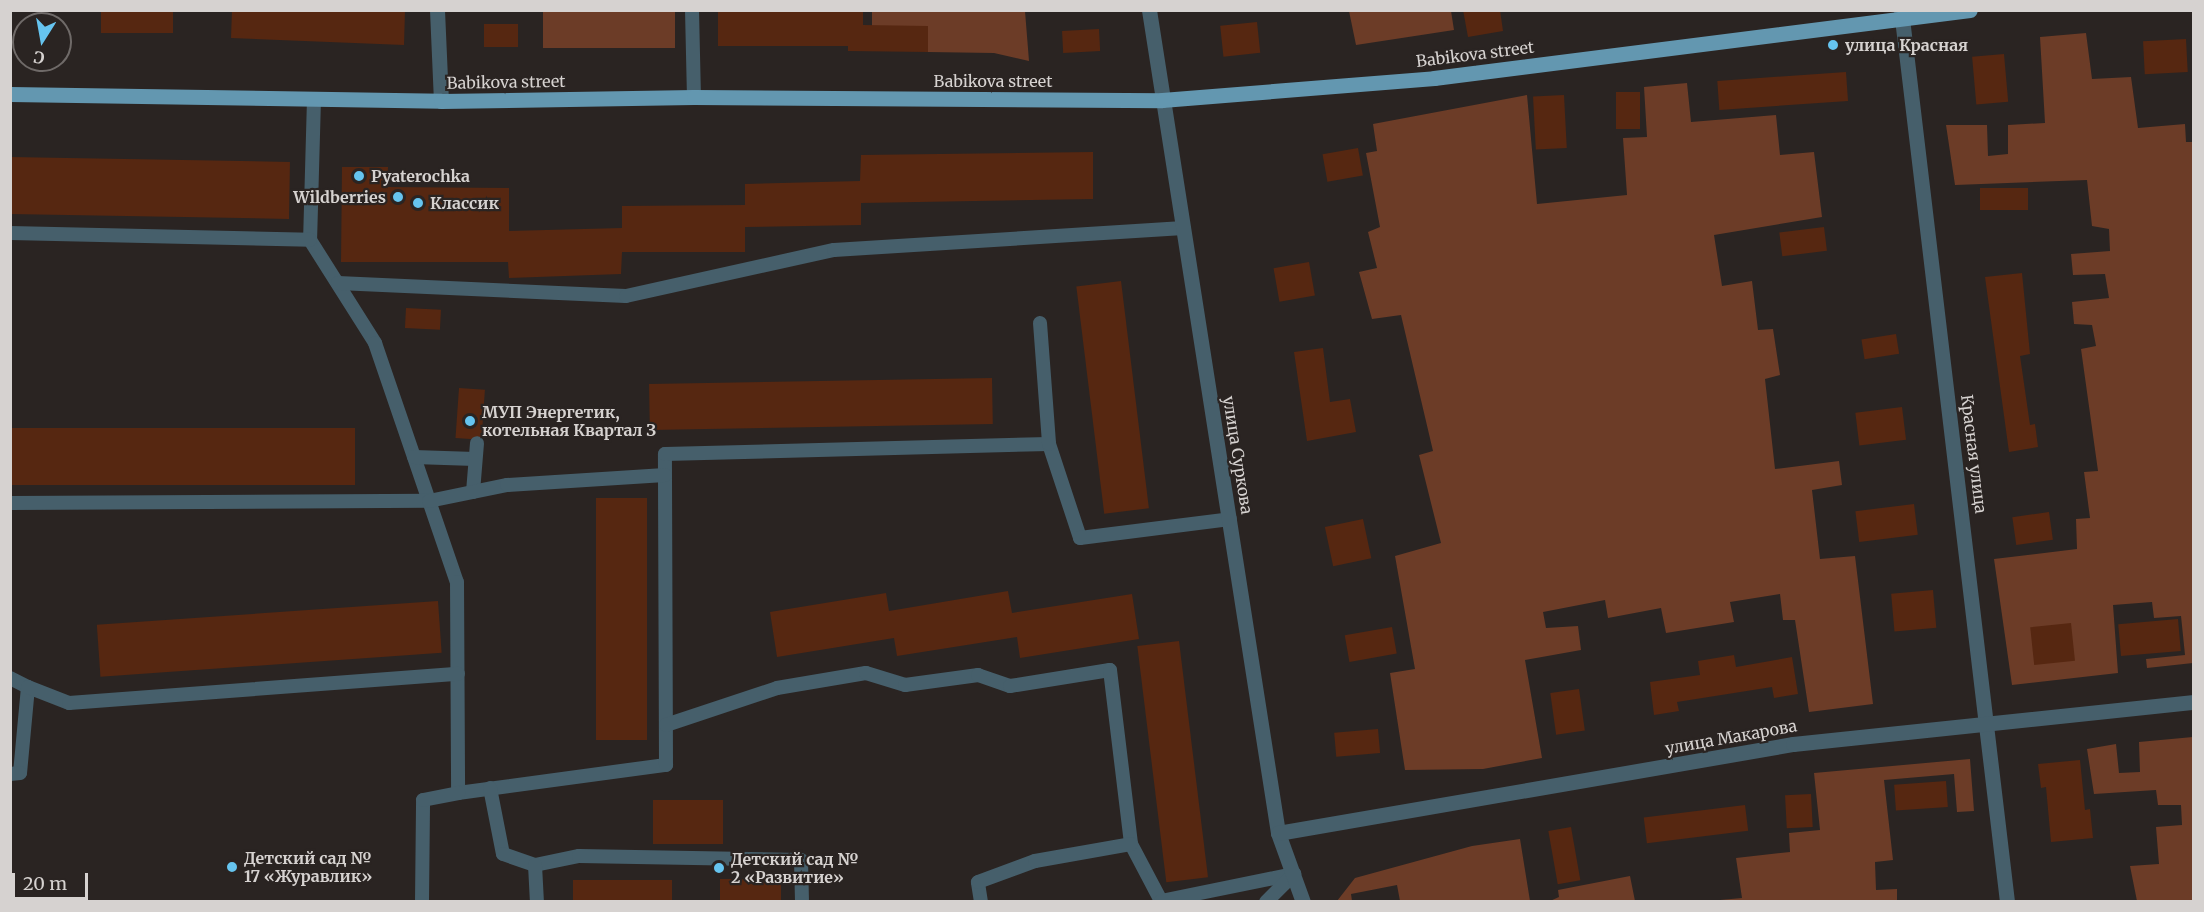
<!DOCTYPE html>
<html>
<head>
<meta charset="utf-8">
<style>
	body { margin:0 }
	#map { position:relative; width:2204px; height:912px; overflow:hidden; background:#2a2422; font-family:Merriweather,serif }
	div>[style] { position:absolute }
	.green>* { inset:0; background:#6c3c27; transform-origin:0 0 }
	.building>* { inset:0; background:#562711; transform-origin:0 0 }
	.service>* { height:14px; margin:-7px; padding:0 7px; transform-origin:7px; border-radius:7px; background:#465f6b }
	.minor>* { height:15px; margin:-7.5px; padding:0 7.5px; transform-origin:7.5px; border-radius:7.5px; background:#465f6b }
	.primary>* { height:15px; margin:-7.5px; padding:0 7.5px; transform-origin:7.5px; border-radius:7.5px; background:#6397b0 }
	.dots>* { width:16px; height:16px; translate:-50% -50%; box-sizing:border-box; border:3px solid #2a2422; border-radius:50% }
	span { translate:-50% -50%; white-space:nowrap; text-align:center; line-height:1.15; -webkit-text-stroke:4.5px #2a2422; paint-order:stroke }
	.poi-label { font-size:16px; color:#d6d2d0; font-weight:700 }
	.left { translate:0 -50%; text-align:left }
	.right { translate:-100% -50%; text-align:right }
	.street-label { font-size:16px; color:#d6d2d0 }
	.frame { position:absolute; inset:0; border:12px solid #d6d2d0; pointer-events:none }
	.north { position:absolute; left:12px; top:12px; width:60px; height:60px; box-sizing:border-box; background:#2a2422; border:2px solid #6f6a68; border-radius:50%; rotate:191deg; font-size:16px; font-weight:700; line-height:24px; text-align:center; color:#d6d2d0 }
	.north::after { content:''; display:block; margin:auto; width:21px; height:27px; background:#66c4ef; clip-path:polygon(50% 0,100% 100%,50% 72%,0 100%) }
	.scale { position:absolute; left:12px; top:873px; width:76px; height:27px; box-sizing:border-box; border:3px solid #d6d2d0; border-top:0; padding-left:8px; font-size:18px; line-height:21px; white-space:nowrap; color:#d6d2d0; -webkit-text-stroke:4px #2a2422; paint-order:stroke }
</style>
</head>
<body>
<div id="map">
	<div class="green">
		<i style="left:543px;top:11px;width:132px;height:37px"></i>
		<i style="clip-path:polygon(872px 11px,1025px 11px,1029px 61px,994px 53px,928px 52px,928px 26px,872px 26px)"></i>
		<i style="clip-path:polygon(1349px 11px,1451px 11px,1454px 30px,1356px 45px)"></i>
		<i style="clip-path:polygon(2086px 33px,2092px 79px,2131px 77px,2138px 128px,2185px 124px,2186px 142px,2194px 142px,2193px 663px,2147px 668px,2146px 659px,2185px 655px,2181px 616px,2154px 618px,2152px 602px,2113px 605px,2118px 673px,2012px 685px,1994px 559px,2077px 549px,2076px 519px,2090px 518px,2084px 472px,2098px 471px,2081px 349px,2096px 346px,2092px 325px,2074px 324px,2072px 302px,2109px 298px,2105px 274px,2073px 275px,2071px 254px,2110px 251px,2109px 229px,2092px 226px,2087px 180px,1955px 185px,1946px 125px,1987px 125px,1988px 156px,2008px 154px,2008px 125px,2045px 123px,2040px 37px)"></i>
		<i style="clip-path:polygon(1687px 83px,1691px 122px,1776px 115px,1780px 155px,1814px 152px,1822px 217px,1714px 235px,1722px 286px,1752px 281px,1758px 330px,1773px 329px,1780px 375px,1765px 379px,1775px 469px,1839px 461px,1842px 485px,1812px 490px,1820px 559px,1855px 556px,1873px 704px,1809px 712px,1795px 620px,1783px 620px,1780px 594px,1730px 602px,1734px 622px,1666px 633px,1661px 608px,1608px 618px,1605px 600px,1543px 612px,1546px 628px,1578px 626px,1581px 650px,1525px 660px,1542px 758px,1483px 769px,1405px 770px,1390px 673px,1415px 669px,1395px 556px,1441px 543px,1419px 455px,1433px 451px,1401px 315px,1372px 319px,1359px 272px,1377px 268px,1368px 232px,1380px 227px,1366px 153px,1377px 151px,1373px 124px,1527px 95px,1537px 204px,1627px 195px,1623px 138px,1647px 137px,1644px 87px)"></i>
		<i style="clip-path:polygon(2193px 737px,2193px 901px,2137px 901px,2130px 866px,2159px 864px,2156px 827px,2182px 825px,2181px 805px,2158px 805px,2156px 790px,2094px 794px,2087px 749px,2116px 744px,2119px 773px,2140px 772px,2139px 742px)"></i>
		<i style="clip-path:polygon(1970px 759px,1974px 811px,1957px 812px,1954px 774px,1884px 780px,1893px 860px,1875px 862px,1876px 890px,1897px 889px,1897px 901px,1709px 901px,1742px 898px,1736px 858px,1790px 852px,1789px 833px,1820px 830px,1814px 773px)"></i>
		<i style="clip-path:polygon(1520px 839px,1530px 901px,1400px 901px,1397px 885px,1351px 894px,1352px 901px,1337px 901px,1355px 878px,1472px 846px)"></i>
		<i style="clip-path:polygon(1630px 876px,1635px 901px,1550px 901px,1559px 897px,1558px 890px)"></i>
	</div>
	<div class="building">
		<i style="left:101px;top:10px;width:72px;height:23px"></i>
		<i style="clip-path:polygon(232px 10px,405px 10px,404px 45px,231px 38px)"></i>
		<i style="clip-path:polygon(718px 10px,863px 10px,863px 25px,928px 26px,928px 52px,848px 51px,848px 46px,718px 46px)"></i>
		<i style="clip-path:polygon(1463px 10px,1500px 10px,1503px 31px,1468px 37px)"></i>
		<i style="left:1257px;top:22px;width:31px;height:37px;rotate:84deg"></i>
		<i style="left:484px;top:24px;width:34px;height:23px"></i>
		<i style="left:1099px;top:29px;width:22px;height:37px;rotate:87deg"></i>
		<i style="left:2186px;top:39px;width:33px;height:43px;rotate:87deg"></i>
		<i style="left:2004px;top:54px;width:48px;height:32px;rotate:85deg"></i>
		<i style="left:1846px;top:72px;width:29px;height:129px;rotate:86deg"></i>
		<i style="left:1616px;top:92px;width:24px;height:37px"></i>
		<i style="left:1564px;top:95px;width:53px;height:31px;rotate:87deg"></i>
		<i style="left:1358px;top:148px;width:28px;height:36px;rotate:80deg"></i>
		<i style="clip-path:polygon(1093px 152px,1093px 199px,861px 203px,861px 225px,745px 227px,745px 252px,622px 252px,621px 274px,509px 278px,508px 262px,341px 262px,342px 167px,388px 167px,387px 187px,509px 188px,509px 231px,622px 228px,622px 206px,745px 205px,745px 184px,860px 181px,861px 155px)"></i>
		<i style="left:10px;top:157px;width:280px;height:57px;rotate:1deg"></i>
		<i style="left:2028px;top:188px;width:22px;height:48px;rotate:90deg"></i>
		<i style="left:1824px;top:227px;width:24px;height:45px;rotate:83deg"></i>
		<i style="left:1309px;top:262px;width:34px;height:36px;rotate:80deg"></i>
		<i style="clip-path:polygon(2022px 273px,2030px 354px,2020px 356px,2030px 425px,2035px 424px,2038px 447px,2009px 452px,1985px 277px)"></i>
		<i style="left:1121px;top:281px;width:229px;height:45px;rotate:83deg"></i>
		<i style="left:406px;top:308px;width:35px;height:20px;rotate:3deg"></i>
		<i style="left:1896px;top:334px;width:20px;height:35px;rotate:81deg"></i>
		<i style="clip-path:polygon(1323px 348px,1330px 402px,1350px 399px,1356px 432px,1307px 441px,1294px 352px)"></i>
		<i style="left:992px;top:378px;width:46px;height:343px;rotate:89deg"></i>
		<i style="left:459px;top:388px;width:26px;height:50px;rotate:4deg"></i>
		<i style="left:1902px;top:407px;width:33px;height:47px;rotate:83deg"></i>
		<i style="left:355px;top:428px;width:57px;height:345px;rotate:90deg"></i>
		<i style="left:596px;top:498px;width:51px;height:242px"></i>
		<i style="left:1914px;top:504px;width:31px;height:59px;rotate:83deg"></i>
		<i style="left:2049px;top:512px;width:28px;height:37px;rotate:82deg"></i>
		<i style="left:1363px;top:519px;width:40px;height:39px;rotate:78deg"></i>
		<i style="left:1933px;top:590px;width:38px;height:42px;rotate:85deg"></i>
		<i style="clip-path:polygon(1008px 591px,1012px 613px,1132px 594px,1139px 639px,1020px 658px,1017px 637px,897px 656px,894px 638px,777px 657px,770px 612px,886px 593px,889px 611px)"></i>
		<i style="left:438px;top:601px;width:52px;height:342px;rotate:86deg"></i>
		<i style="left:2178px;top:619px;width:32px;height:60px;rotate:85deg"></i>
		<i style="left:2071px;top:623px;width:38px;height:41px;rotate:84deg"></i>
		<i style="left:1392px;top:627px;width:27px;height:48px;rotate:80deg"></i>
		<i style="left:1179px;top:641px;width:238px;height:42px;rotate:83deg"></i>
		<i style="clip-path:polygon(1734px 655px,1736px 667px,1792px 657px,1798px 694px,1774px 698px,1772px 687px,1677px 702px,1679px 711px,1654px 715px,1650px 682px,1700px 675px,1698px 661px)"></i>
		<i style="left:1579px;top:689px;width:42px;height:29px;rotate:82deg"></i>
		<i style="left:1378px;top:729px;width:24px;height:44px;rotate:85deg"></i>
		<i style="clip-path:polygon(2080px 760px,2085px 810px,2090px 809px,2093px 838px,2051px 842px,2046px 787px,2041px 788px,2038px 764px)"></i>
		<i style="left:1946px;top:781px;width:26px;height:52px;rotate:86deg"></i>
		<i style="left:1811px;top:794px;width:33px;height:26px;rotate:87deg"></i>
		<i style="left:653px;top:800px;width:70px;height:44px"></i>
		<i style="left:1745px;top:805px;width:26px;height:102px;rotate:83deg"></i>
		<i style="left:1571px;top:827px;width:54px;height:23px;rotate:80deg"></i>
		<i style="left:781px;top:879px;width:23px;height:61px;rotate:90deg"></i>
		<i style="left:573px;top:880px;width:99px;height:22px"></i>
	</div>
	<div class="service">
		<i style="left:692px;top:10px;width:87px;rotate:88.7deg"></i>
		<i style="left:314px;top:99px;width:141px;rotate:91.6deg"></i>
		<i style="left:310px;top:240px;width:122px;rotate:57.7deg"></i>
		<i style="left:375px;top:343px;width:253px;rotate:71.1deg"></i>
		<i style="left:457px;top:582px;width:211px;rotate:89.7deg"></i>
		<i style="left:458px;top:793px;width:210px;rotate:-7.7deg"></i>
		<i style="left:666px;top:765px;width:311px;rotate:-90.2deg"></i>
		<i style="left:665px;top:454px;width:384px;rotate:-1.5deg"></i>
		<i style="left:1049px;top:444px;width:99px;rotate:71.7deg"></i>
		<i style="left:1080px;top:538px;width:151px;rotate:-7.2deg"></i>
		<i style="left:10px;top:233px;width:300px;rotate:1.3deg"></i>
		<i style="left:338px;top:283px;width:288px;rotate:2.6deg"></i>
		<i style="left:626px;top:296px;width:213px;rotate:-12.5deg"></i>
		<i style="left:834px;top:250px;width:350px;rotate:-3.6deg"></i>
		<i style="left:1040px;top:323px;width:121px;rotate:85.7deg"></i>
		<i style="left:414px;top:457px;width:61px;rotate:1.9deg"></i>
		<i style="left:473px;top:492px;width:49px;rotate:-85.3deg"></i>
		<i style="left:10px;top:503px;width:419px;rotate:-0.3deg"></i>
		<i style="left:429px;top:501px;width:80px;rotate:-11.6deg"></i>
		<i style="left:507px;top:485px;width:158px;rotate:-3.6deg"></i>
		<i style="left:10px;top:678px;width:20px;rotate:27deg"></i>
		<i style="left:28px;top:687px;width:86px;rotate:95.3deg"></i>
		<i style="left:20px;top:773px;width:10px;rotate:174deg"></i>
		<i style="left:28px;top:687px;width:44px;rotate:21.3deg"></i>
		<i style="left:69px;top:703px;width:390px;rotate:-4.3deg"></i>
		<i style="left:666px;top:725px;width:117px;rotate:-18.4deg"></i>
		<i style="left:777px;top:688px;width:90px;rotate:-9.6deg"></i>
		<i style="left:866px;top:673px;width:41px;rotate:17.1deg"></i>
		<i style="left:905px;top:685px;width:74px;rotate:-7.8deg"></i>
		<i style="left:978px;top:675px;width:34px;rotate:19deg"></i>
		<i style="left:1010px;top:686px;width:101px;rotate:-9.1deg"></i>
		<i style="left:1110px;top:670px;width:175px;rotate:83.1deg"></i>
		<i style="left:1131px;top:844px;width:64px;rotate:62.2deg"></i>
		<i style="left:1161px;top:901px;width:136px;rotate:-11.5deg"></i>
		<i style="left:490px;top:788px;width:67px;rotate:78.9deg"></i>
		<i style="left:503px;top:854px;width:34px;rotate:19deg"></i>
		<i style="left:535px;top:865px;width:45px;rotate:-11.6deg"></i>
		<i style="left:579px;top:856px;width:222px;rotate:1deg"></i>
		<i style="left:801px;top:860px;width:42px;rotate:88.6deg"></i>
		<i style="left:535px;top:865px;width:37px;rotate:87deg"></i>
		<i style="left:422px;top:902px;width:102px;rotate:-89.4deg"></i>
		<i style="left:423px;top:800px;width:36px;rotate:-11deg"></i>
		<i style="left:981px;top:902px;width:20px;rotate:-99deg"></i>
		<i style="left:978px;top:882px;width:61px;rotate:-20.2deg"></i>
		<i style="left:1035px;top:861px;width:97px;rotate:-10deg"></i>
		<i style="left:1266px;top:902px;width:40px;rotate:-45deg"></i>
	</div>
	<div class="minor">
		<i style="left:437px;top:10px;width:91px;rotate:87.5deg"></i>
		<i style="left:1149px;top:10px;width:833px;rotate:81.09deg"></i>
		<i style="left:1278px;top:833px;width:73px;rotate:70.1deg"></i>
		<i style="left:1901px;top:10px;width:898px;rotate:83.22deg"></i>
		<i style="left:1278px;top:833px;width:523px;rotate:-9.8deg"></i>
		<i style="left:1793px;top:744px;width:403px;rotate:-6deg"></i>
	</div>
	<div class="primary">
		<i style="left:10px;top:94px;width:431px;rotate:0.9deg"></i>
		<i style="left:441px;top:101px;width:253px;rotate:-0.9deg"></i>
		<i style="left:694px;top:97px;width:468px;rotate:0.4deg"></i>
		<i style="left:1162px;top:100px;width:273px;rotate:-4.6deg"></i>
		<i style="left:1434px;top:78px;width:540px;rotate:-7.23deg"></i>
	</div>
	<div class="dots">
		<i style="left:1833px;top:45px;background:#66c4ef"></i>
		<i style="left:359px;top:176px;background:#66c4ef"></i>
		<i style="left:398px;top:197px;background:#66c4ef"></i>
		<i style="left:418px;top:203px;background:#66c4ef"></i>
		<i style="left:470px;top:421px;background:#66c4ef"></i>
		<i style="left:232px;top:867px;background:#66c4ef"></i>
		<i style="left:719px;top:868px;background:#66c4ef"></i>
	</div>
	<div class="poi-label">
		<span class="left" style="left:1845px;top:45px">улица Красная</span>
		<span class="left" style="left:371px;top:176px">Pyaterochka</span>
		<span class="right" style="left:386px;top:197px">Wildberries</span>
		<span class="left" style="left:430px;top:203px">Классик</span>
		<span class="left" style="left:482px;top:421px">МУП Энергетик,<br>котельная Квартал З</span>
		<span class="left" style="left:244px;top:867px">Детский сад №<br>17 «Журавлик»</span>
		<span class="left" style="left:731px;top:868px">Детский сад №<br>2 «Развитие»</span>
	</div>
	<div class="street-label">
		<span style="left:1475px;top:54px;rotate:-7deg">Babikova street</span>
		<span style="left:993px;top:81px">Babikova street</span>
		<span style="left:506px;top:82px;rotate:-1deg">Babikova street</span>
		<span style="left:1974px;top:454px;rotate:83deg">Красная улица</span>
		<span style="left:1238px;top:455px;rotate:81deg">улица Суркова</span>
		<span style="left:1731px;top:737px;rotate:-10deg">улица Макарова</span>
	</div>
	<div class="frame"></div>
	<div class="north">С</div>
	<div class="scale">20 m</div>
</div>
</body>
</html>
